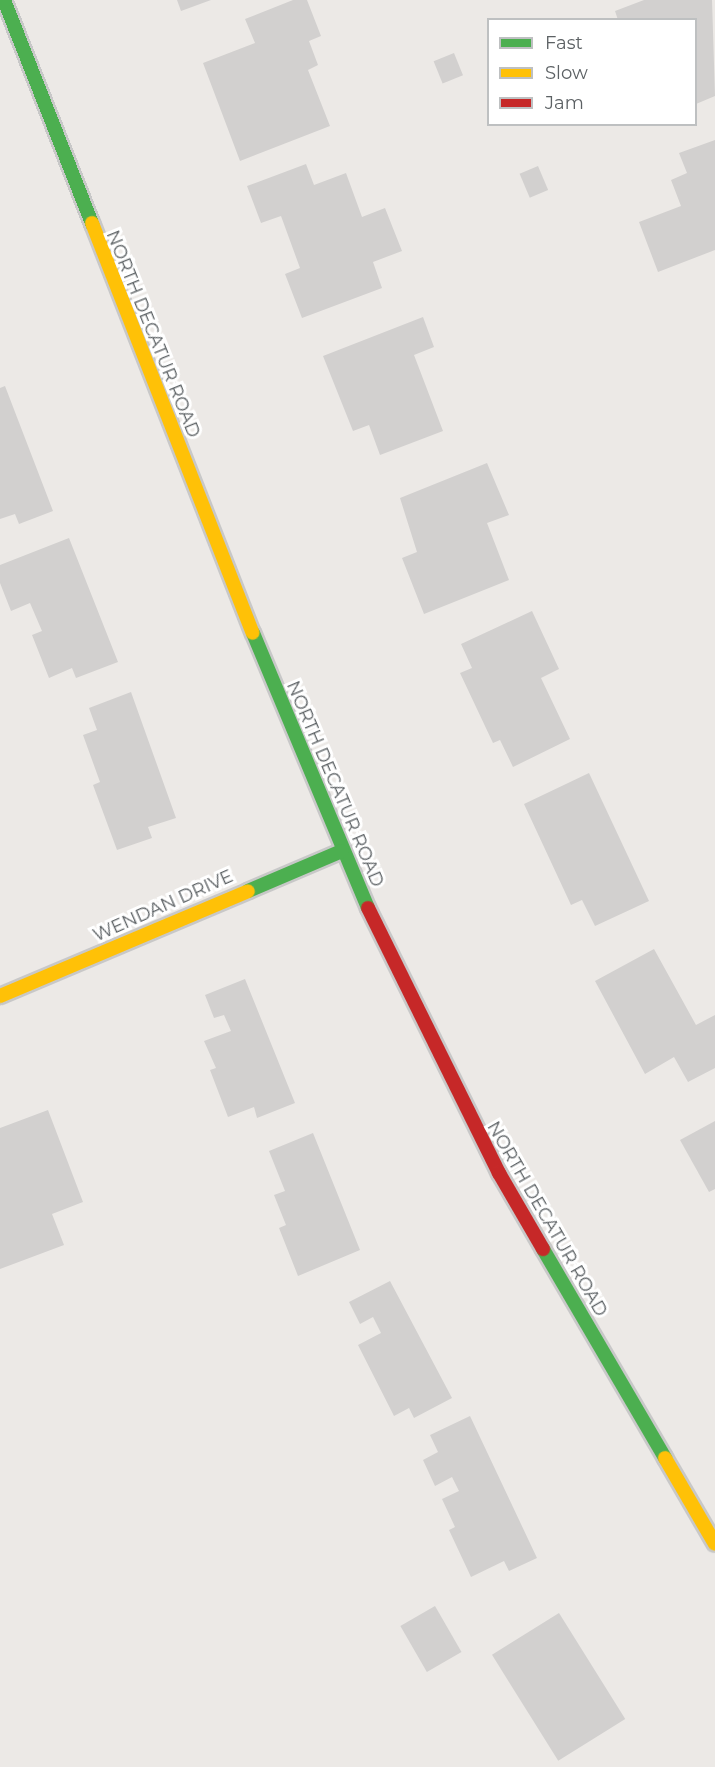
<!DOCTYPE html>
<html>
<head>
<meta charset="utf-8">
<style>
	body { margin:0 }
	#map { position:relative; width:715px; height:1767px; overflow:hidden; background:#ece9e6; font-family:Montserrat,sans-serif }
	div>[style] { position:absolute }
	.building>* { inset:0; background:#d2d0cf; transform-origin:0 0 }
	.roads { filter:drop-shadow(2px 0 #c8c8c8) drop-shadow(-2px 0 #c8c8c8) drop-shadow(0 2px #c8c8c8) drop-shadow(0 -2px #c8c8c8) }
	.fast>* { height:14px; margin:-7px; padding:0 7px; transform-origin:7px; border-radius:7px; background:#4caf50 }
	.slow>* { height:14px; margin:-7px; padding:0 7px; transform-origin:7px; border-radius:7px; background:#ffc107 }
	.jam>* { height:14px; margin:-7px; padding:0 7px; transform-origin:7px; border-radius:7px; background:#c62828 }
	span { translate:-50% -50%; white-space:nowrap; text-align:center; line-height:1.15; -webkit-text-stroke:6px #fff; paint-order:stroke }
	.street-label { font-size:18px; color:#5c6164 }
	.legend { position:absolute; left:487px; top:18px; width:210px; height:108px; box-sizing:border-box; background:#fff; border:2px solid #bec0c1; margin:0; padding:8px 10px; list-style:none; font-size:18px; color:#5c6164 }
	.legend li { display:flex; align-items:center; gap:12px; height:30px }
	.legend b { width:30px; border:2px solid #bec0c1 }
</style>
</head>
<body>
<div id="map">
	<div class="building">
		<i style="clip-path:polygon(177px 0,211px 0,181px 11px)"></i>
		<i style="clip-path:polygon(293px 0,307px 0,321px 36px,309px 41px,318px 65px,308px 70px,330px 126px,240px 161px,203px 63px,255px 43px,245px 19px)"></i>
		<i style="clip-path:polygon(644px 0,712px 0,715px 96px,696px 104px,696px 20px,618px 20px,615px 11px)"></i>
		<i style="left:454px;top:53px;width:24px;height:22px;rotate:68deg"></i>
		<i style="clip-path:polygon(715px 140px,715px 250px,658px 272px,639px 222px,681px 206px,671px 180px,687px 173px,679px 153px)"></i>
		<i style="clip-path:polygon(306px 164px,314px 185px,346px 173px,362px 217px,385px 208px,402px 251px,373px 262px,382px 288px,302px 318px,285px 274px,300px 268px,281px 216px,261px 223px,247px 186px)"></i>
		<i style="left:538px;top:166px;width:26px;height:20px;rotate:67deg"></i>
		<i style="clip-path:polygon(423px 317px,434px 347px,414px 355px,443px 431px,380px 455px,369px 425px,353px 431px,323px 356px)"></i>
		<i style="clip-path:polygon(5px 386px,53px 511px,19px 524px,15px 514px,0 519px,0 388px)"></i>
		<i style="clip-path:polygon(487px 463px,509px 515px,487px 523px,509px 580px,424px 614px,402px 558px,417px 552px,400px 498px)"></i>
		<i style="clip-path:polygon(69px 538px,118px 662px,76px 678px,72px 668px,49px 678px,32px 635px,42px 631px,30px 603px,11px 611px,0 583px,0 565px)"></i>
		<i style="clip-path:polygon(532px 611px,559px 669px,541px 678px,570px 739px,513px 767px,500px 740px,493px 743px,460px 673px,472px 668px,461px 644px)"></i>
		<i style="clip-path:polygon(131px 692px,176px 818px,148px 827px,152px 838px,117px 850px,93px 785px,100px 782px,83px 735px,97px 730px,89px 708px)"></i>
		<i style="clip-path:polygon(589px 773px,649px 901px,595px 926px,582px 900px,571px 905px,524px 804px)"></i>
		<i style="clip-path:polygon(654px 949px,696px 1025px,715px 1015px,715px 1068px,688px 1082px,674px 1057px,645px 1074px,595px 981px)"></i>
		<i style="clip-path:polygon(245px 979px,295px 1103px,257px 1118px,254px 1107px,228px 1117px,210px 1070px,216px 1068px,204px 1041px,231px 1031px,224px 1015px,214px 1018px,205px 995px)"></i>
		<i style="clip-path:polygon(48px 1110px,83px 1202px,52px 1214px,64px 1245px,0 1269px,0 1128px)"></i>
		<i style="clip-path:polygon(715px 1121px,715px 1189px,709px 1192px,680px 1140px)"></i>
		<i style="clip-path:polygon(313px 1133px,360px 1250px,298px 1276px,279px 1228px,286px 1225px,274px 1195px,285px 1191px,269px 1151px)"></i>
		<i style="clip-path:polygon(390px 1281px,452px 1398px,414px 1418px,409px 1408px,394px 1416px,358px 1345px,381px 1333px,373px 1317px,360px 1324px,349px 1302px)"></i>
		<i style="clip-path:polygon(470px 1416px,537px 1558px,509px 1571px,504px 1561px,471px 1577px,449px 1530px,455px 1527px,442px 1499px,459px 1491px,452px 1477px,435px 1486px,423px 1460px,438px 1452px,430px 1435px)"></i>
		<i style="left:435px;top:1606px;width:53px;height:40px;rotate:60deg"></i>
		<i style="left:559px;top:1613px;width:125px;height:79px;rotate:58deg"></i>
	</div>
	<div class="roads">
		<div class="fast">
			<i style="left:4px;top:0;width:240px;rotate:68.5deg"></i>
			<i style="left:253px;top:633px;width:298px;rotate:67.3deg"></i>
			<i style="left:248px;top:891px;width:102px;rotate:-23.1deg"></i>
			<i style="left:543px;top:1249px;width:242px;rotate:59.7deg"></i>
		</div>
		<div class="slow">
			<i style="left:92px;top:223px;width:440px;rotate:68.6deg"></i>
			<i style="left:0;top:996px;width:269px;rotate:-22.9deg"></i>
			<i style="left:665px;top:1458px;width:99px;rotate:59.8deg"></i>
		</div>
		<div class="jam">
			<i style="left:368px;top:908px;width:296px;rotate:63.7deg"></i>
			<i style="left:499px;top:1173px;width:88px;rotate:59.9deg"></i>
		</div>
	</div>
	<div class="street-label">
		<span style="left:153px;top:334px;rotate:68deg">NORTH DECATUR ROAD</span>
		<span style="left:335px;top:784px;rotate:67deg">NORTH DECATUR ROAD</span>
		<span style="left:163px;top:906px;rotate:-24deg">WENDAN DRIVE</span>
		<span style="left:547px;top:1219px;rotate:60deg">NORTH DECATUR ROAD</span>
	</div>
	<ul class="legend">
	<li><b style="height:8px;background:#4caf50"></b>Fast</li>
	<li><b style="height:8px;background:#ffc107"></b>Slow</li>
	<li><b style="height:8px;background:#c62828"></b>Jam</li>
	</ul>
</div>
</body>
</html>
